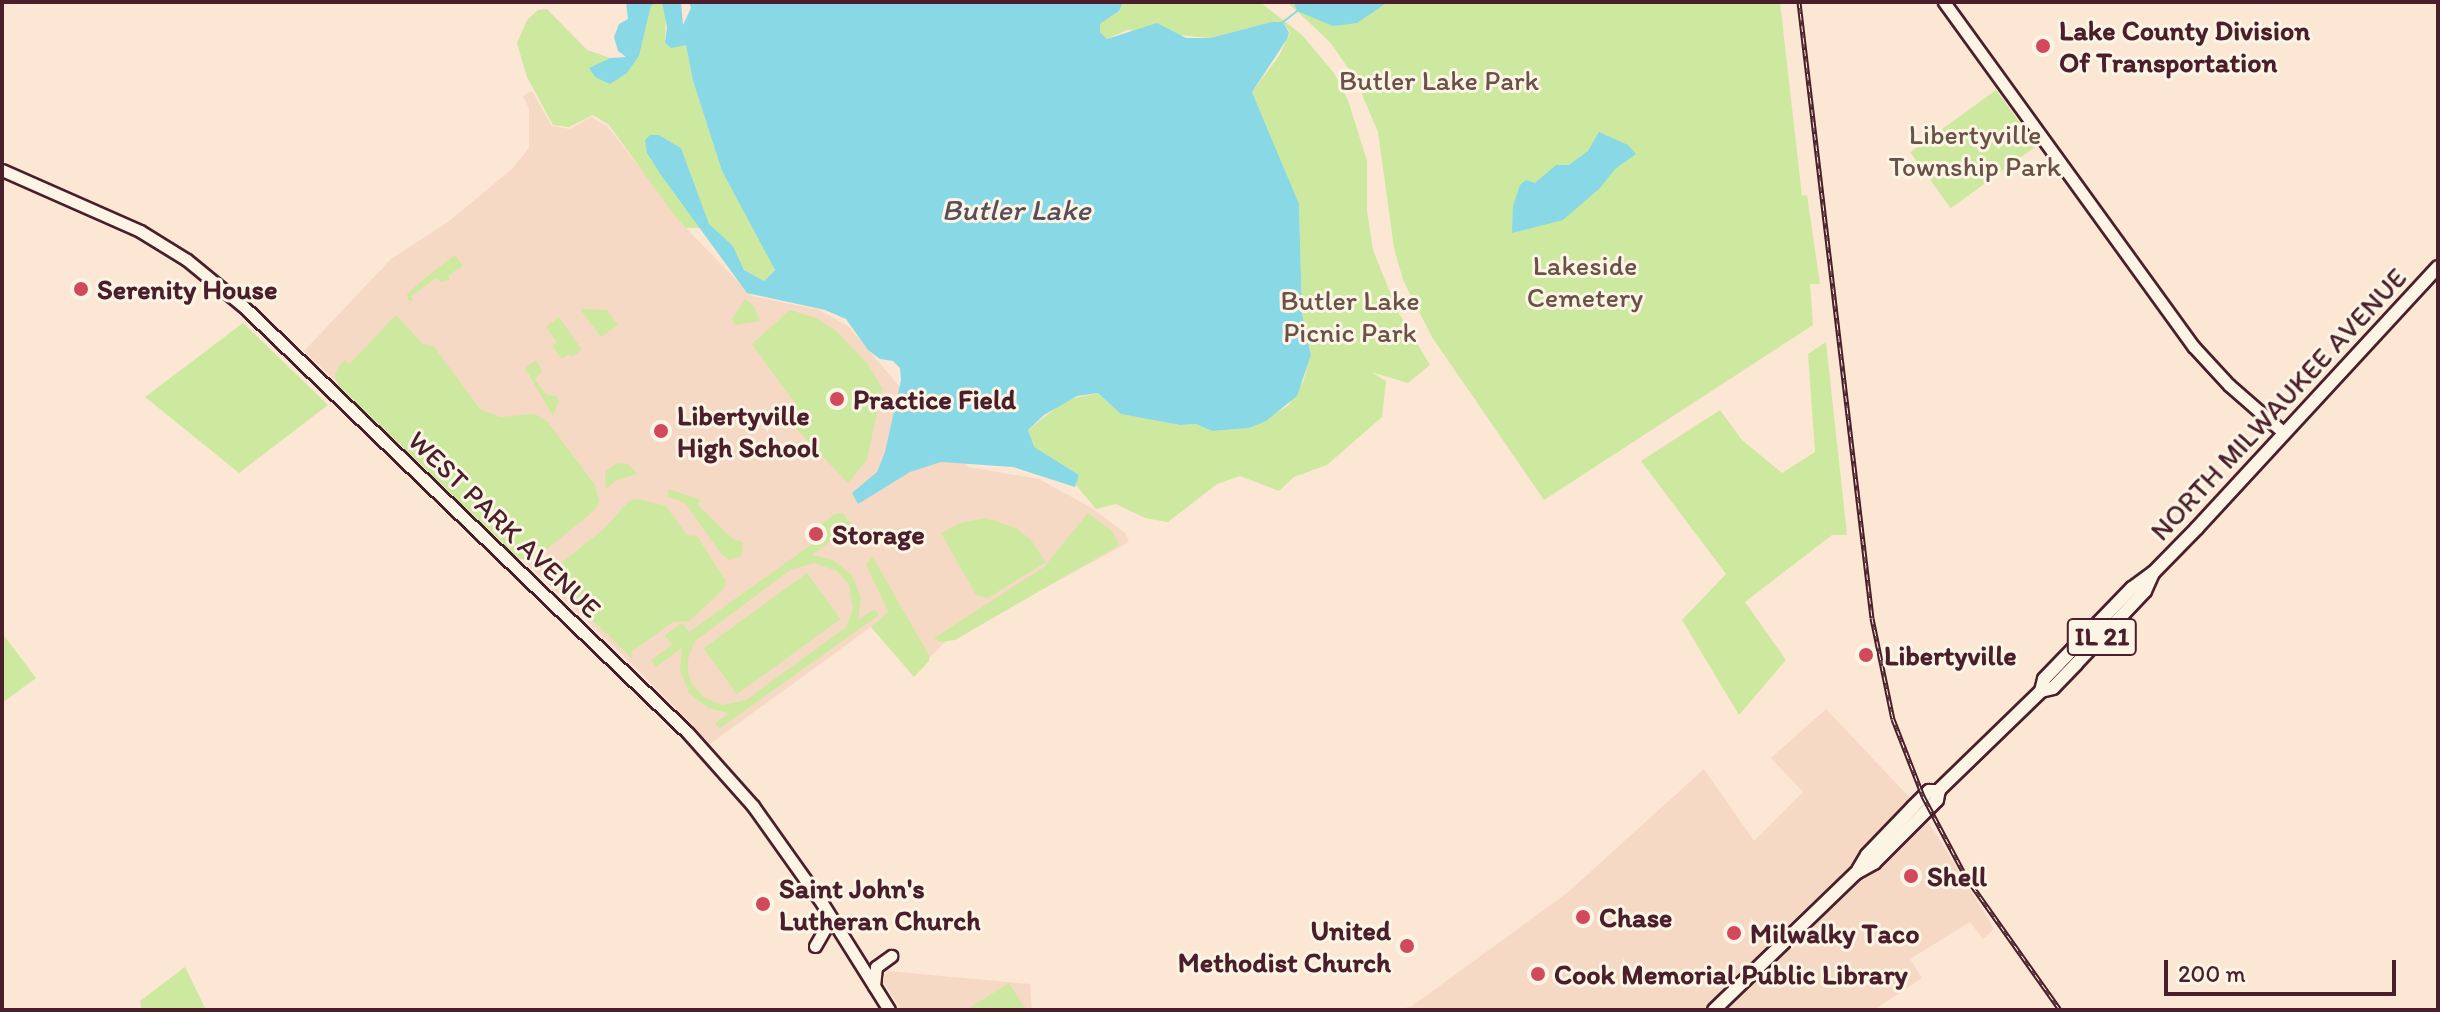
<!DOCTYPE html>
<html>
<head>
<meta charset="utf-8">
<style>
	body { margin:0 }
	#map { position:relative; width:2440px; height:1012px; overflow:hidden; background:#fbe7d3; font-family:Itim,sans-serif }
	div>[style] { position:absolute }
	.built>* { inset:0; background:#f6d9c4 }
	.green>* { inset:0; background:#cde99f; transform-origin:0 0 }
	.water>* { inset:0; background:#88d8e5 }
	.stream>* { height:2px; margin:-1px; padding:0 1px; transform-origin:1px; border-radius:1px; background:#88d8e5 }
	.roads { filter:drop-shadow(2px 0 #4a1f2b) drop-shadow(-2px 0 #4a1f2b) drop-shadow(0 2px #4a1f2b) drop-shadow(0 -2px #4a1f2b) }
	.secondary>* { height:11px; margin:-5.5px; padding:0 5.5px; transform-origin:5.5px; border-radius:5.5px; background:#fcf5e5 }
	.primary>* { height:12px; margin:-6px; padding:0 6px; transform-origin:6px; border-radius:6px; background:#fcf5e5 }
	.rail>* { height:5px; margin-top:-2.5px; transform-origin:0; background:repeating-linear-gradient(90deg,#fcf5e5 0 6px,#4a1f2b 0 12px); box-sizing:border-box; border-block:2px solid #4a1f2b }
	.dots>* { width:22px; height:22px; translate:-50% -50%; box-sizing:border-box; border:4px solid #fcf5e5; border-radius:50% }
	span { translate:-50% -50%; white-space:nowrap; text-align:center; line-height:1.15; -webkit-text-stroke:6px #fcf5e5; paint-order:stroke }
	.shield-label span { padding:2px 6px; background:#fcf5e5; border:2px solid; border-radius:6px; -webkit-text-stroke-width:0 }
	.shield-label { font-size:26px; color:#4a1f2b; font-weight:700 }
	.poi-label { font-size:28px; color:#4a1f2b; font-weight:700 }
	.left { translate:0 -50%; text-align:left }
	.right { translate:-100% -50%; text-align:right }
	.park-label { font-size:28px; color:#6b5248 }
	.street-label { font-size:28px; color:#4a1f2b }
	.water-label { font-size:30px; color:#5a4d5a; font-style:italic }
	.frame { position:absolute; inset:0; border:4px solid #4a1f2b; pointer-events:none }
	.scale { position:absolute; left:2164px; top:960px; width:232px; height:36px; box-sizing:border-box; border:4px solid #4a1f2b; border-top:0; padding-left:10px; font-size:24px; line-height:28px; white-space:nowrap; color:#4a1f2b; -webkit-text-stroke:6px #fcf5e5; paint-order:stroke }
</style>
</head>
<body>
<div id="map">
	<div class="built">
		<i style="clip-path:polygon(532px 91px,552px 126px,570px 129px,591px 117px,608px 127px,689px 231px,752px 296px,819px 310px,848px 326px,968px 467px,1039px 479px,1092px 508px,1125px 533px,1129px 542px,944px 643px,913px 675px,871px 627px,710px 744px,631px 663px,304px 351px,391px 259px,448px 222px,512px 169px,529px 148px,529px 109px,523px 96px)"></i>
		<i style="clip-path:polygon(1826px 709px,1913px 801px,1938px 837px,1994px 929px,1983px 939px,1970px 922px,1910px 959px,1922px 978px,1874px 1010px,1399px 1010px,1412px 1006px,1567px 893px,1704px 769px,1754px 841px,1803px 792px,1771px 758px)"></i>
		<i style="clip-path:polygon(887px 971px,1030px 984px,1032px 1010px,901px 1010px,882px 980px)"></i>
	</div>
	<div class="green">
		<i style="clip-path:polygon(656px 2px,662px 2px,666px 10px,665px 43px,686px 45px,693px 81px,722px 171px,775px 269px,764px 281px,744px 270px,733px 246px,709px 225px,681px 148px,659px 135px,647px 153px,702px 228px,686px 228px,675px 216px,609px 125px,593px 115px,569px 127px,553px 125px,527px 77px,517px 43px,527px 20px,538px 10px,547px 9px,587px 50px,610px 58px,589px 68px,627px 73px,639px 56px,651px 6px)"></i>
		<i style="clip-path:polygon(1122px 2px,1260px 2px,1302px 35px,1334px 73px,1348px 100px,1367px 161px,1367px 211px,1373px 250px,1397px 310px,1430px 365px,1408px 383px,1371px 372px,1386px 381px,1382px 417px,1327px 465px,1294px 477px,1279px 491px,1240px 476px,1217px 484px,1168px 522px,1145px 518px,1116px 504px,1096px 509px,1076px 485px,1079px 475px,1033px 447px,1028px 430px,1066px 400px,1098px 393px,1122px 414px,1180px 425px,1196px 424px,1212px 431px,1249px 428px,1288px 406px,1303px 382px,1311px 354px,1302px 314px,1299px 205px,1252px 92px,1279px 56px,1290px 33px,1283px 22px,1271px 22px,1210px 38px,1127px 30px,1107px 39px,1100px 32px,1100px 24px,1119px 11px)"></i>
		<i style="clip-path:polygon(1287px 2px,1780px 2px,1802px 196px,1807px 195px,1820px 284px,1810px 284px,1813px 325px,1544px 500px,1432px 337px,1403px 280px,1394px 248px,1378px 132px,1355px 78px,1330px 42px)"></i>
		<i style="left:1996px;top:90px;width:69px;height:106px;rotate:54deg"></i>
		<i style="clip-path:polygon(455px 255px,463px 266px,449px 275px,449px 280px,441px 282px,436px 278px,411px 296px,413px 301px,408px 300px,407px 294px,421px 281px)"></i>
		<i style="clip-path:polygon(745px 299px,754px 306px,760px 321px,736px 325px,732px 320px)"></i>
		<i style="clip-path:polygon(580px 309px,607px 310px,618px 325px,601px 337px)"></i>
		<i style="clip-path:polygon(790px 310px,816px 318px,836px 331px,868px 364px,882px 388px,867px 460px,848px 483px,790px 422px,795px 403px,752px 344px)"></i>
		<i style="clip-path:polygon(396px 315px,422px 343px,435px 348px,480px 409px,500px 417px,535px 414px,547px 421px,595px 485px,599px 501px,596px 509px,534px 560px,519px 559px,338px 385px,335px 374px,339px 366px,344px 360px,349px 364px)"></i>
		<i style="clip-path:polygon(559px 317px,582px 350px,572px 357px,569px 354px,562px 359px,552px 346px,557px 342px,546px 327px)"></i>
		<i style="clip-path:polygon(243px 323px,328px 405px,239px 473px,145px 397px)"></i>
		<i style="clip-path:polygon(1826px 342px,1847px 535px,1832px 535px,1745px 602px,1786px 660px,1739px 715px,1682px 620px,1726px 574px,1641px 461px,1720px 410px,1742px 440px,1782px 473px,1815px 452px,1808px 354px)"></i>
		<i style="clip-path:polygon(536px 360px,542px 371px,535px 379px,546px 395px,556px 396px,559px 401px,553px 416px,525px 368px)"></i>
		<i style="clip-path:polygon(617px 463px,628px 464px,638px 474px,617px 480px,606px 489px,605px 472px)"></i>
		<i style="clip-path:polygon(669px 489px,701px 500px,697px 504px,733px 539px,743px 542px,741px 556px,730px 560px,721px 554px,685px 503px,667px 496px)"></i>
		<i style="clip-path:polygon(637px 499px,666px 506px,687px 535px,697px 536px,726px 581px,724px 589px,689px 621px,673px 622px,631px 652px,632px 658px,556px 585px,552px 575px,555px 568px,604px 529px,629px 501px)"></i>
		<i style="clip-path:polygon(evenodd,843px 513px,852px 526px,812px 555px,833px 560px,852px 575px,861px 598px,858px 620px,874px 609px,879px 615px,719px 729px,715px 723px,729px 713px,708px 708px,689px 693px,680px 670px,682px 648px,656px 667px,651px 660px,672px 645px,665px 635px,682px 623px,689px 632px,826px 534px,820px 525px,835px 514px,843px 513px,814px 563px,837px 571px,849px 585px,853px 609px,846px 627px,746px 700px,722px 705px,704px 697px,692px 684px,688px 672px,688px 659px,695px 641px,790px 570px,814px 563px)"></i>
		<i style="clip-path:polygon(1088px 513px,1112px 531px,1119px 545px,955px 640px,940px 642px,934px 638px,1044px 567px)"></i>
		<i style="clip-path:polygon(986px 518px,1016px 528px,1031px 540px,1046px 562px,988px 598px,976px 595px,941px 533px,961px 523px)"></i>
		<i style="clip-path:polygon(872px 556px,929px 655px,929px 661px,914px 677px,871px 627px,888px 612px,866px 564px)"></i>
		<i style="left:807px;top:573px;width:57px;height:128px;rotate:54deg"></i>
		<i style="clip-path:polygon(2px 633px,36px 678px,2px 703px)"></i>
		<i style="clip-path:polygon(185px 967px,206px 1010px,141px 1008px,140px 1001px)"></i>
		<i style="clip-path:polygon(1009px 983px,1026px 1010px,966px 1010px)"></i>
	</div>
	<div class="water">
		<i style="clip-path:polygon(626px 2px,656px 2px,651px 6px,639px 56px,627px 73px,610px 84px,595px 77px,589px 68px,610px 58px,626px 57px,618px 51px,614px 37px,619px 24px,628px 19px)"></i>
		<i style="clip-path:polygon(662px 2px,681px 2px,683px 25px,691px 8px,689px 2px,1123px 2px,1119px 11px,1100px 24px,1100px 32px,1107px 39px,1157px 23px,1186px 38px,1210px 38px,1271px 22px,1283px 22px,1289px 33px,1287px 39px,1252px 92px,1299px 204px,1302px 314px,1311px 355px,1297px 396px,1266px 421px,1249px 428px,1212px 431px,1196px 424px,1180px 425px,1121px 414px,1098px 393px,1077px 396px,1044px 415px,1028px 430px,1034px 447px,1079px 475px,1075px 487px,1013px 467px,941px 462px,910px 472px,858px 504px,852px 493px,877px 472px,885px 452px,901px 380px,900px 368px,893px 361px,880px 359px,868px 350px,846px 319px,825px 310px,747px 293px,661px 175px,647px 153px,645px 140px,650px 135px,659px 135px,681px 148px,709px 224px,733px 246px,744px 270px,764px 281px,775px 270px,722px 171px,693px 81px,686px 45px,671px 48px,665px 43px,667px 27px)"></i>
		<i style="clip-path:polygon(1388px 2px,1357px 23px,1333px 26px,1297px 11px,1294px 3px)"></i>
		<i style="clip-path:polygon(1599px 132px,1628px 145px,1636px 154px,1615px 169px,1600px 188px,1563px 220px,1512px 233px,1513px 206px,1520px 185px,1526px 180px,1535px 183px,1556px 165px,1569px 165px,1588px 151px)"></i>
	</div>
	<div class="stream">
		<i style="left:1283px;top:22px;width:18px;rotate:-38deg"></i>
	</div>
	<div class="roads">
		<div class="secondary">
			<i style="left:1944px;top:2px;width:425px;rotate:54.1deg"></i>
			<i style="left:2193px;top:346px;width:53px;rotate:47.3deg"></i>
			<i style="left:2229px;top:385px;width:73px;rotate:41.1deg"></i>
			<i style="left:2px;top:170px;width:151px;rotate:23.8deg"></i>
			<i style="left:140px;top:231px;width:55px;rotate:31.7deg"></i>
			<i style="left:187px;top:260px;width:72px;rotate:39.4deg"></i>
			<i style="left:243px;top:306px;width:617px;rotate:43.82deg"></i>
			<i style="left:688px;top:733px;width:98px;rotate:48.3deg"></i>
			<i style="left:753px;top:806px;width:119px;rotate:54.6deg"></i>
			<i style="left:822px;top:903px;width:126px;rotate:57.9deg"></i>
			<i style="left:815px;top:946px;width:32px;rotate:-60deg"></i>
			<i style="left:874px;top:986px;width:19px;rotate:-84deg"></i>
			<i style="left:876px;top:967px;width:19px;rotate:-36deg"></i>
		</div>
		<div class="primary">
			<i style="left:2041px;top:691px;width:12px;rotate:-76deg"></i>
			<i style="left:2044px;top:679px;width:127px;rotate:-46deg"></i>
			<i style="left:2132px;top:588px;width:26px;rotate:-36deg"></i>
			<i style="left:2153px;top:573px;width:63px;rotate:-45.6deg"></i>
			<i style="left:2197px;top:528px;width:355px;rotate:-47.3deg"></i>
			<i style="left:1858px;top:870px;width:17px;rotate:-59deg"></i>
			<i style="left:1867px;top:855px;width:66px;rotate:-46.2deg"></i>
			<i style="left:1913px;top:807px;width:23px;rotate:-45deg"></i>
			<i style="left:1929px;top:791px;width:10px"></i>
			<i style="left:1714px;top:1010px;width:197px;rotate:-44deg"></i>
			<i style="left:1856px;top:873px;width:21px;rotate:-29deg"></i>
			<i style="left:1874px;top:863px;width:89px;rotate:-45deg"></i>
			<i style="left:1937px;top:800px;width:10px;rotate:-79deg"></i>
			<i style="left:1939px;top:790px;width:142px;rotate:-44.1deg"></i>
			<i style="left:2041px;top:691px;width:12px;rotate:-14deg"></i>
			<i style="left:2053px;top:688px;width:33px;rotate:-46deg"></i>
			<i style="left:2076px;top:664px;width:100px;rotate:-46.6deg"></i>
			<i style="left:2145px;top:591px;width:20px;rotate:-66deg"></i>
		</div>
	</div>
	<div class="rail">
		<i style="left:1799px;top:2px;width:620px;rotate:83.24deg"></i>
		<i style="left:1872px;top:618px;width:103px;rotate:78.3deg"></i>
		<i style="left:1893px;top:719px;width:83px;rotate:68.7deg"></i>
		<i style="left:1923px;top:796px;width:92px;rotate:62deg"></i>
		<i style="left:1966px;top:877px;width:163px;rotate:54.7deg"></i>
	</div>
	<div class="dots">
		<i style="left:2043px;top:46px;background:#d1495b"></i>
		<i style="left:81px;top:289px;background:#d1495b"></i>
		<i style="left:837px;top:399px;background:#d1495b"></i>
		<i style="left:661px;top:431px;background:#d1495b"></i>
		<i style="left:816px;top:534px;background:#d1495b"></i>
		<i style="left:1866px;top:655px;background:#d1495b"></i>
		<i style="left:1911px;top:876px;background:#d1495b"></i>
		<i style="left:763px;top:904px;background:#d1495b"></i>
		<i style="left:1583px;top:917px;background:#d1495b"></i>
		<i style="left:1734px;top:933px;background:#d1495b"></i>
		<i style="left:1407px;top:946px;background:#d1495b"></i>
		<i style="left:1538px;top:974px;background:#d1495b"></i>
	</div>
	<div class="shield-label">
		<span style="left:2102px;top:637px">IL 21</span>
	</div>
	<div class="poi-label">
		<span class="left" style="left:2059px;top:46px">Lake County Division<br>Of Transportation</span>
		<span class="left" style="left:97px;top:289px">Serenity House</span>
		<span class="left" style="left:853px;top:399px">Practice Field</span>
		<span class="left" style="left:677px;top:431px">Libertyville<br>High School</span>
		<span class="left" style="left:832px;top:534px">Storage</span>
		<span class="left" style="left:1884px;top:655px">Libertyville</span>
		<span class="left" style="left:1927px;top:876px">Shell</span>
		<span class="left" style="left:779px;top:904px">Saint John's<br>Lutheran Church</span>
		<span class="left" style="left:1599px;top:917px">Chase</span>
		<span class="right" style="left:1391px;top:946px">United<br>Methodist Church</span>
		<span class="left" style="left:1750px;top:933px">Milwalky Taco</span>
		<span class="left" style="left:1554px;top:974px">Cook Memorial Public Library</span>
	</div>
	<div class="park-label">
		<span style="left:1439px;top:80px">Butler Lake Park</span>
		<span style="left:1975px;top:150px">Libertyville<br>Township Park</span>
		<span style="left:1585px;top:281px">Lakeside<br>Cemetery</span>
		<span style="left:1350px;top:316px">Butler Lake<br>Picnic Park</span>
	</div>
	<div class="street-label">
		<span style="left:2278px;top:404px;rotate:-47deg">NORTH MILWAUKEE AVENUE</span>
		<span style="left:505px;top:524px;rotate:44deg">WEST PARK AVENUE</span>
	</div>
	<div class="water-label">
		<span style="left:1016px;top:210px">Butler Lake</span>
	</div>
	<div class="frame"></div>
	<div class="scale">200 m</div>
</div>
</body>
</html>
